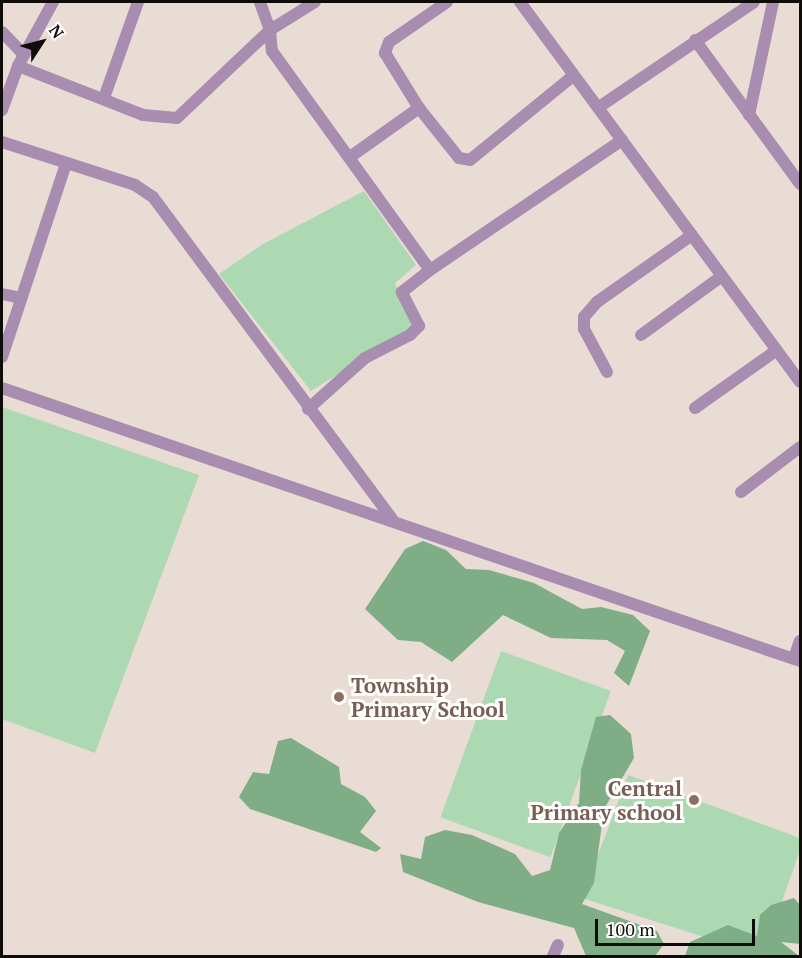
<!DOCTYPE html>
<html>
<head>
<meta charset="utf-8">
<style>
	body { margin:0 }
	#map { position:relative; width:802px; height:958px; overflow:hidden; background:#e9dcd5; font-family:"PT Serif",serif }
	div>[style] { position:absolute }
	.green>* { inset:0; background:#acd9b2; transform-origin:0 0 }
	.forest>* { inset:0; background:#7fae86 }
	.minor>* { height:12px; margin:-6px; padding:0 6px; transform-origin:6px; border-radius:6px; background:#a98db1 }
	.dots>* { width:16px; height:16px; translate:-50% -50%; box-sizing:border-box; border:3px solid #fff; border-radius:50% }
	span { translate:-50% -50%; white-space:nowrap; text-align:center; line-height:1.15; -webkit-text-stroke:6px #fff; paint-order:stroke }
	.education-label { font-size:21px; color:#785e54; font-weight:700 }
	.left { translate:0 -50%; text-align:left }
	.right { translate:-100% -50%; text-align:right }
	.frame { position:absolute; inset:0; border:3px solid #100c09; pointer-events:none }
	.north { position:absolute; left:12px; top:12px; width:60px; height:60px; -webkit-text-stroke:4px #fff; paint-order:stroke; rotate:54deg; font-size:16px; font-weight:700; line-height:24px; text-align:center; color:#100c09 }
	.north::after { content:''; display:block; margin:auto; width:21px; height:27px; background:#100c09; clip-path:polygon(50% 0,100% 100%,50% 72%,0 100%) }
	.scale { position:absolute; left:595px; top:919px; width:160px; height:27px; box-sizing:border-box; border:3px solid #100c09; border-top:0; padding-left:8px; font-size:18px; line-height:21px; white-space:nowrap; color:#100c09; -webkit-text-stroke:4px #fff; paint-order:stroke }
</style>
</head>
<body>
<div id="map">
	<div class="green">
		<i style="clip-path:polygon(364px 191px,416px 265px,395px 283px,413px 327px,311px 391px,219px 274px,263px 244px)"></i>
		<i style="clip-path:polygon(2px 407px,199px 475px,95px 753px,2px 719px)"></i>
		<i style="left:501px;top:651px;width:117px;height:177px;rotate:20deg"></i>
		<i style="clip-path:polygon(628px 775px,800px 838px,800px 850px,763px 956px,582px 898px)"></i>
	</div>
	<div class="forest">
		<i style="clip-path:polygon(423px 541px,446px 550px,466px 569px,489px 570px,534px 583px,582px 609px,601px 607px,633px 615px,650px 631px,629px 686px,614px 673px,625px 651px,607px 640px,551px 638px,503px 615px,452px 662px,421px 642px,398px 640px,365px 609px,405px 549px)"></i>
		<i style="clip-path:polygon(610px 715px,631px 734px,634px 758px,604px 809px,594px 883px,582px 904px,657px 931px,664px 944px,655px 956px,586px 956px,574px 928px,478px 902px,403px 872px,400px 854px,421px 859px,425px 837px,445px 830px,472px 835px,515px 854px,532px 876px,550px 870px,559px 833px,579px 803px,581px 770px,596px 717px)"></i>
		<i style="clip-path:polygon(291px 738px,339px 767px,341px 784px,365px 797px,376px 811px,360px 832px,381px 848px,376px 852px,250px 809px,239px 797px,253px 772px,269px 774px,278px 741px)"></i>
		<i style="clip-path:polygon(794px 898px,800px 905px,800px 944px,781px 942px,799px 956px,685px 956px,690px 942px,728px 925px,757px 936px,760px 915px,771px 905px)"></i>
	</div>
	<div class="minor">
		<i style="left:315px;top:2px;width:53px;rotate:148.1deg"></i>
		<i style="left:270px;top:30px;width:21px;rotate:85deg"></i>
		<i style="left:272px;top:51px;width:270px;rotate:54.2deg"></i>
		<i style="left:430px;top:270px;width:232px;rotate:-34.1deg"></i>
		<i style="left:447px;top:2px;width:70px;rotate:145.4deg"></i>
		<i style="left:389px;top:42px;width:12px;rotate:110deg"></i>
		<i style="left:385px;top:53px;width:65px;rotate:58.3deg"></i>
		<i style="left:419px;top:108px;width:64px;rotate:51.3deg"></i>
		<i style="left:459px;top:158px;width:11px;rotate:10deg"></i>
		<i style="left:470px;top:160px;width:133px;rotate:-39.2deg"></i>
		<i style="left:520px;top:2px;width:472px;rotate:53.6deg"></i>
		<i style="left:2px;top:32px;width:32px;rotate:46deg"></i>
		<i style="left:695px;top:40px;width:178px;rotate:53.9deg"></i>
		<i style="left:18px;top:66px;width:134px;rotate:21.4deg"></i>
		<i style="left:143px;top:115px;width:34px;rotate:5deg"></i>
		<i style="left:177px;top:118px;width:128px;rotate:-43.4deg"></i>
		<i style="left:270px;top:30px;width:30px;rotate:-110deg"></i>
		<i style="left:104px;top:98px;width:102px;rotate:-70.5deg"></i>
		<i style="left:599px;top:107px;width:187px;rotate:-34.1deg"></i>
		<i style="left:2px;top:110px;width:47px;rotate:-70deg"></i>
		<i style="left:18px;top:66px;width:73px;rotate:-61.3deg"></i>
		<i style="left:749px;top:115px;width:116px;rotate:-78deg"></i>
		<i style="left:2px;top:142px;width:140px;rotate:17.9deg"></i>
		<i style="left:135px;top:185px;width:22px;rotate:34deg"></i>
		<i style="left:153px;top:197px;width:401px;rotate:53.4deg"></i>
		<i style="left:350px;top:157px;width:85px;rotate:-35.4deg"></i>
		<i style="left:2px;top:294px;width:19px;rotate:12deg"></i>
		<i style="left:641px;top:335px;width:100px;rotate:-36.1deg"></i>
		<i style="left:2px;top:357px;width:203px;rotate:-71.7deg"></i>
		<i style="left:607px;top:372px;width:49px;rotate:-118.1deg"></i>
		<i style="left:584px;top:329px;width:12px;rotate:-90deg"></i>
		<i style="left:584px;top:317px;width:20px;rotate:-49deg"></i>
		<i style="left:597px;top:302px;width:116px;rotate:-35.2deg"></i>
		<i style="left:2px;top:388px;width:843px;rotate:18.89deg"></i>
		<i style="left:695px;top:408px;width:100px;rotate:-35.3deg"></i>
		<i style="left:308px;top:409px;width:76px;rotate:-41.8deg"></i>
		<i style="left:365px;top:358px;width:51px;rotate:-27.1deg"></i>
		<i style="left:410px;top:335px;width:13px;rotate:-45deg"></i>
		<i style="left:419px;top:326px;width:38px;rotate:-117deg"></i>
		<i style="left:402px;top:292px;width:36px;rotate:-38deg"></i>
		<i style="left:741px;top:492px;width:74px;rotate:-37.3deg"></i>
		<i style="left:794px;top:658px;width:18px;rotate:-71deg"></i>
		<i style="left:553px;top:956px;width:12px;rotate:-66deg"></i>
	</div>
	<div class="dots">
		<i style="left:339px;top:697px;background:#8d6e63"></i>
		<i style="left:694px;top:800px;background:#8d6e63"></i>
	</div>
	<div class="education-label">
		<span class="left" style="left:351px;top:697px">Township<br>Primary School</span>
		<span class="right" style="left:682px;top:800px">Central<br>Primary school</span>
	</div>
	<div class="frame"></div>
	<div class="north">N</div>
	<div class="scale">100 m</div>
</div>
</body>
</html>
